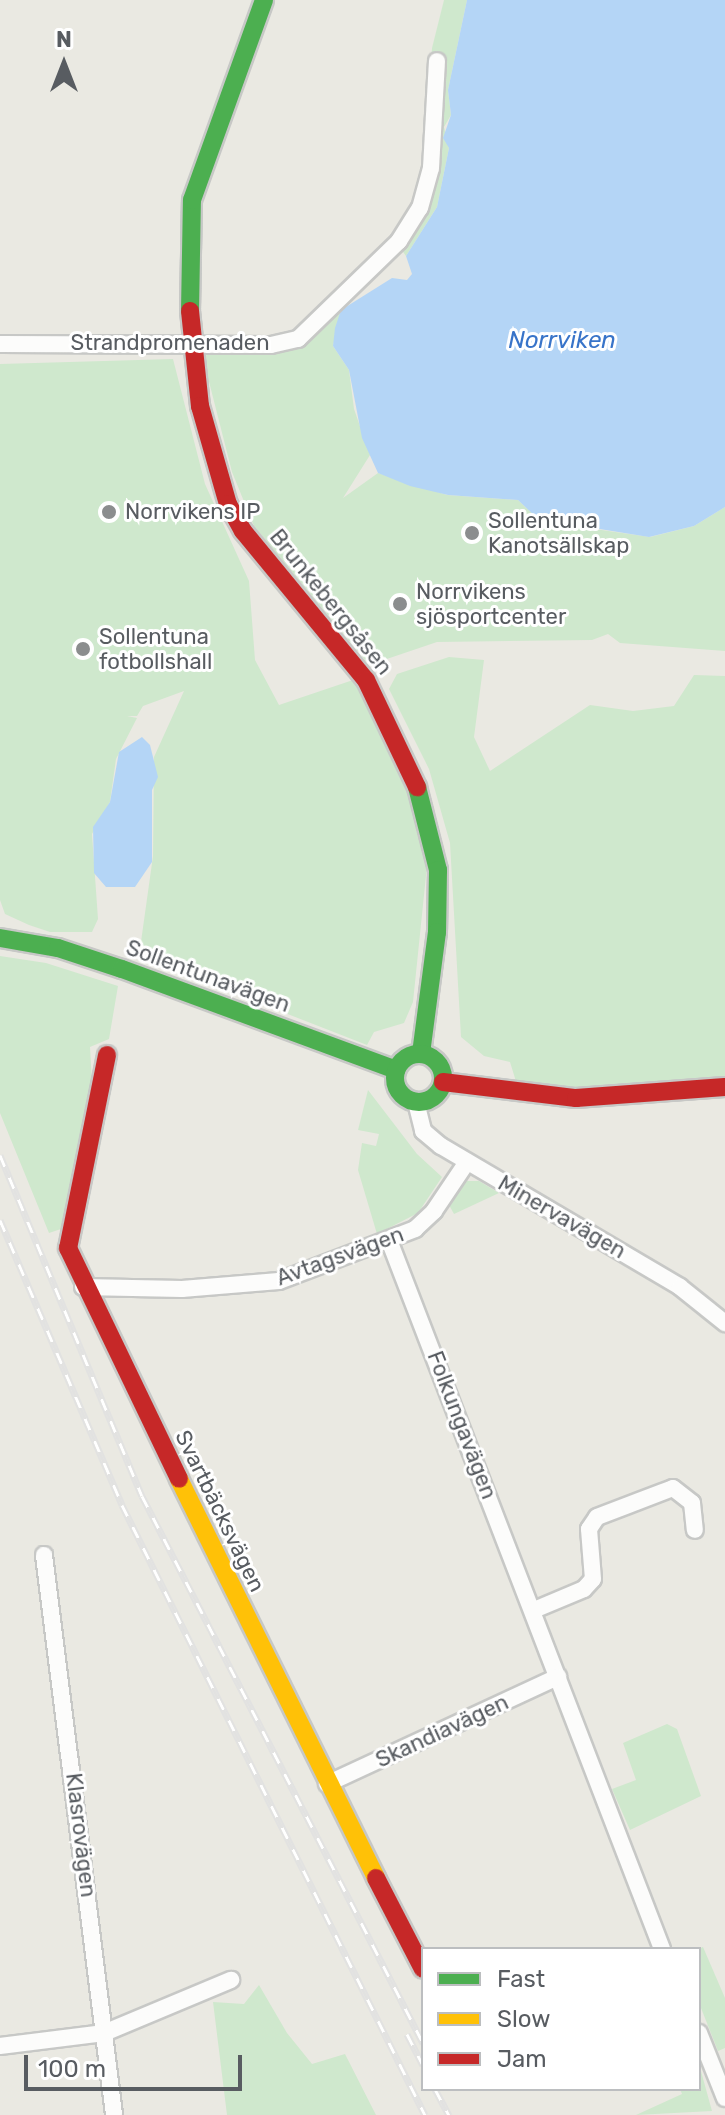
<!DOCTYPE html>
<html>
<head>
<meta charset="utf-8">
<style>
	body { margin:0 }
	#map { position:relative; width:725px; height:2115px; overflow:hidden; background:#eae9e2; font-family:Rubik,sans-serif }
	div>[style] { position:absolute }
	.green>* { inset:0; background:#cfe8cd }
	.water>* { inset:0; background:#b4d5f6 }
	.roads { filter:drop-shadow(2px 0 #c7c8c6) drop-shadow(-2px 0 #c7c8c6) drop-shadow(0 2px #c7c8c6) drop-shadow(0 -2px #c7c8c6) }
	.street>* { height:16px; margin:-8px; padding:0 8px; transform-origin:8px; border-radius:8px; background:#fcfcfb }
	.fast>* { height:18px; margin:-9px; padding:0 9px; transform-origin:9px; border-radius:9px; background:#4caf50 }
	.fast>.ring { margin:-9px; padding:0; box-sizing:content-box; background:none; border:18px solid #4caf50; border-radius:50% }
	.slow>* { height:18px; margin:-9px; padding:0 9px; transform-origin:9px; border-radius:9px; background:#ffc107 }
	.jam>* { height:18px; margin:-9px; padding:0 9px; transform-origin:9px; border-radius:9px; background:#c62828 }
	.rail>* { height:7px; margin-top:-3.5px; transform-origin:0; background:repeating-linear-gradient(90deg,#fff 0 12px,#e2e2e1 0 24px); box-sizing:border-box; border-block:2px solid #e2e2e1 }
	.dots>* { width:22px; height:22px; translate:-50% -50%; box-sizing:border-box; border:4px solid #fff; border-radius:50% }
	span { translate:-50% -50%; white-space:nowrap; text-align:center; line-height:1.15; -webkit-text-stroke:6px #fff; paint-order:stroke }
	.street-label { font-size:22px; color:#585c61 }
	.poi-label { font-size:22px; color:#585c61 }
	.left { translate:0 -50%; text-align:left }
	.water-label { font-size:24px; color:#3874c9; font-style:italic }
	.legend { position:absolute; left:421px; top:1947px; width:280px; height:144px; box-sizing:border-box; background:#fff; border:2px solid #bcbec0; margin:0; padding:10px 14px; list-style:none; font-size:24px; color:#585c61 }
	.legend li { display:flex; align-items:center; gap:16px; height:40px }
	.legend b { width:40px; border:2px solid #bcbec0 }
	.north { position:absolute; left:24px; top:24px; width:80px; height:80px; -webkit-text-stroke:6px #fff; paint-order:stroke; rotate:0deg; font-size:22px; font-weight:700; line-height:32px; text-align:center; color:#585c61 }
	.north::after { content:''; display:block; margin:auto; width:28px; height:36px; background:#585c61; clip-path:polygon(50% 0,100% 100%,50% 72%,0 100%) }
	.scale { position:absolute; left:24px; top:2055px; width:218px; height:36px; box-sizing:border-box; border:4px solid #585c61; border-top:0; padding-left:10px; font-size:24px; line-height:28px; white-space:nowrap; color:#585c61; -webkit-text-stroke:6px #fff; paint-order:stroke }
</style>
</head>
<body>
<div id="map">
	<div class="green">
		<i style="clip-path:polygon(444px 0,467px 0,448px 90px,451px 115px,444px 127px,449px 148px,437px 207px,406px 256px,394px 239px,416px 205px,424px 170px,432px 48px)"></i>
		<i style="clip-path:polygon(341px 310px,333px 346px,349px 370px,354px 409px,370px 455px,343px 498px,378px 473px,447px 495px,518px 500px,538px 519px,553px 523px,650px 537px,694px 526px,725px 507px,725px 651px,620px 643px,608px 634px,592px 640px,437px 642px,369px 665px,254px 526px,232px 472px,204px 362px,208px 350px,271px 350px)"></i>
		<i style="clip-path:polygon(173px 359px,205px 484px,249px 581px,255px 660px,279px 705px,356px 679px,385px 723px,412px 794px,427px 866px,413px 1002px,404px 1023px,374px 1032px,367px 1045px,139px 956px,153px 856px,154px 757px,184px 691px,143px 706px,137px 716px,127px 716px,137px 718px,116px 759px,110px 802px,92px 834px,98px 919px,92px 932px,50px 932px,29px 925px,5px 914px,0 900px,0 364px)"></i>
		<i style="clip-path:polygon(449px 657px,484px 660px,474px 737px,490px 771px,590px 705px,633px 711px,674px 706px,694px 675px,725px 676px,725px 1080px,646px 1087px,518px 1088px,510px 1062px,484px 1056px,461px 1037px,450px 843px,429px 769px,389px 689px,397px 674px)"></i>
		<i style="clip-path:polygon(0 956px,46px 963px,118px 986px,109px 1039px,90px 1047px,92px 1083px,61px 1229px,49px 1233px,0 1113px)"></i>
		<i style="clip-path:polygon(368px 1090px,417px 1154px,442px 1177px,418px 1213px,377px 1234px,358px 1170px,362px 1143px,376px 1146px,379px 1134px,358px 1130px)"></i>
		<i style="clip-path:polygon(467px 1181px,479px 1181px,499px 1193px,454px 1214px,449px 1205px)"></i>
		<i style="clip-path:polygon(667px 1724px,677px 1729px,701px 1796px,630px 1830px,612px 1789px,636px 1780px,623px 1743px)"></i>
		<i style="clip-path:polygon(703px 1947px,725px 1998px,725px 2048px,718px 2051px,699px 2003px,698px 1949px)"></i>
		<i style="clip-path:polygon(259px 1985px,287px 2033px,312px 2064px,345px 2054px,376px 2115px,227px 2115px,213px 2002px,244px 2004px)"></i>
		<i style="clip-path:polygon(699px 2064px,712px 2111px,636px 2115px,682px 2094px,680px 2089px,699px 2089px)"></i>
	</div>
	<div class="water">
		<i style="clip-path:polygon(467px 0,725px 0,725px 507px,694px 526px,649px 537px,538px 519px,518px 500px,448px 495px,410px 486px,378px 473px,362px 438px,349px 370px,333px 346px,335px 328px,341px 310px,392px 278px,407px 280px,412px 274px,406px 256px,437px 207px,449px 148px,443px 138px,451px 115px,448px 90px)"></i>
		<i style="clip-path:polygon(142px 737px,150px 745px,158px 777px,152px 790px,152px 862px,135px 887px,106px 887px,94px 873px,93px 827px,110px 802px,119px 752px)"></i>
	</div>
	<div class="roads">
		<div class="street">
			<i style="left:0;top:344px;width:271px;rotate:0.2deg"></i>
			<i style="left:271px;top:345px;width:28px;rotate:-13deg"></i>
			<i style="left:298px;top:339px;width:141px;rotate:-44.1deg"></i>
			<i style="left:399px;top:241px;width:39px;rotate:-58deg"></i>
			<i style="left:420px;top:208px;width:41px;rotate:-74.6deg"></i>
			<i style="left:431px;top:168px;width:107px;rotate:-86.8deg"></i>
			<i style="left:416px;top:1102px;width:30px;rotate:76deg"></i>
			<i style="left:423px;top:1131px;width:23px;rotate:40deg"></i>
			<i style="left:441px;top:1146px;width:277px;rotate:30.5deg"></i>
			<i style="left:680px;top:1287px;width:58px;rotate:38.7deg"></i>
			<i style="left:389px;top:1240px;width:760px;rotate:68.94deg"></i>
			<i style="left:83px;top:1287px;width:99px;rotate:1.2deg"></i>
			<i style="left:182px;top:1289px;width:97px;rotate:-4.7deg"></i>
			<i style="left:279px;top:1281px;width:146px;rotate:-20.9deg"></i>
			<i style="left:415px;top:1229px;width:26px;rotate:-43deg"></i>
			<i style="left:434px;top:1211px;width:59px;rotate:-56deg"></i>
			<i style="left:44px;top:1555px;width:564px;rotate:82.87deg"></i>
			<i style="left:534px;top:1610px;width:54px;rotate:-22.8deg"></i>
			<i style="left:584px;top:1589px;width:13px;rotate:-48deg"></i>
			<i style="left:593px;top:1579px;width:50px;rotate:-94.6deg"></i>
			<i style="left:589px;top:1529px;width:14px;rotate:-56deg"></i>
			<i style="left:597px;top:1517px;width:81px;rotate:-20.9deg"></i>
			<i style="left:673px;top:1488px;width:24px;rotate:38deg"></i>
			<i style="left:692px;top:1503px;width:27px;rotate:84deg"></i>
			<i style="left:327px;top:1784px;width:255px;rotate:-24.9deg"></i>
			<i style="left:699px;top:2033px;width:70px;rotate:68.2deg"></i>
			<i style="left:0;top:2046px;width:105px;rotate:-7.1deg"></i>
			<i style="left:104px;top:2033px;width:138px;rotate:-22.7deg"></i>
		</div>
		<div class="fast">
			<i style="left:190px;top:311px;width:111px;rotate:-89deg"></i>
			<i style="left:192px;top:200px;width:213px;rotate:-70.2deg"></i>
			<i style="left:417px;top:787px;width:86px;rotate:75.8deg"></i>
			<i style="left:438px;top:870px;width:62px;rotate:90.9deg"></i>
			<i style="left:437px;top:932px;width:122px;rotate:97.5deg"></i>
			<i style="left:0;top:938px;width:59px;rotate:9.8deg"></i>
			<i style="left:58px;top:948px;width:67px;rotate:18.2deg"></i>
			<i style="left:122px;top:969px;width:292px;rotate:20.2deg"></i>
			<i class="ring" style="left:395px;top:1054px;width:30px;height:30px"></i>
		</div>
		<div class="slow">
			<i style="left:179px;top:1479px;width:445px;rotate:63.7deg"></i>
		</div>
		<div class="jam">
			<i style="left:190px;top:311px;width:96px;rotate:84deg"></i>
			<i style="left:200px;top:406px;width:102px;rotate:74.1deg"></i>
			<i style="left:228px;top:504px;width:31px;rotate:61deg"></i>
			<i style="left:243px;top:531px;width:193px;rotate:50.5deg"></i>
			<i style="left:366px;top:680px;width:119px;rotate:64.5deg"></i>
			<i style="left:107px;top:1055px;width:197px;rotate:101.4deg"></i>
			<i style="left:68px;top:1248px;width:256px;rotate:64.3deg"></i>
			<i style="left:443px;top:1082px;width:134px;rotate:6.9deg"></i>
			<i style="left:576px;top:1098px;width:149px;rotate:-4.2deg"></i>
			<i style="left:376px;top:1878px;width:102px;rotate:62.7deg"></i>
		</div>
	</div>
	<div class="rail">
		<i style="left:0;top:1155px;width:369px;rotate:67.4deg"></i>
		<i style="left:142px;top:1496px;width:615px;rotate:62.81deg"></i>
		<i style="left:0;top:1220px;width:310px;rotate:66.8deg"></i>
		<i style="left:122px;top:1505px;width:681px;rotate:63.59deg"></i>
		<i style="left:407px;top:2034px;width:35px;rotate:63deg"></i>
		<i style="left:435px;top:2089px;width:30px;rotate:62deg"></i>
	</div>
	<div class="dots">
		<i style="left:109px;top:512px;background:#8b8d8e"></i>
		<i style="left:472px;top:533px;background:#8b8d8e"></i>
		<i style="left:400px;top:604px;background:#8b8d8e"></i>
		<i style="left:83px;top:649px;background:#8b8d8e"></i>
	</div>
	<div class="street-label">
		<span style="left:170px;top:343px">Strandpromenaden</span>
		<span style="left:331px;top:602px;rotate:51deg">Brunkebergsåsen</span>
		<span style="left:208px;top:976px;rotate:20deg">Sollentunavägen</span>
		<span style="left:562px;top:1217px;rotate:30deg">Minervavägen</span>
		<span style="left:340px;top:1256px;rotate:-20deg">Avtagsvägen</span>
		<span style="left:462px;top:1425px;rotate:69deg">Folkungavägen</span>
		<span style="left:220px;top:1511px;rotate:64deg">Svartbäcksvägen</span>
		<span style="left:442px;top:1731px;rotate:-25deg">Skandiavägen</span>
		<span style="left:81px;top:1835px;rotate:83deg">Klasrovägen</span>
	</div>
	<div class="poi-label">
		<span class="left" style="left:125px;top:512px">Norrvikens IP</span>
		<span class="left" style="left:488px;top:533px">Sollentuna<br>Kanotsällskap</span>
		<span class="left" style="left:416px;top:604px">Norrvikens<br>sjösportcenter</span>
		<span class="left" style="left:99px;top:649px">Sollentuna<br>fotbollshall</span>
	</div>
	<div class="water-label">
		<span style="left:562px;top:341px">Norrviken</span>
	</div>
	<ul class="legend">
	<li><b style="height:10px;background:#4caf50"></b>Fast</li>
	<li><b style="height:10px;background:#ffc107"></b>Slow</li>
	<li><b style="height:10px;background:#c62828"></b>Jam</li>
	</ul>
	<div class="north">N</div>
	<div class="scale">100 m</div>
</div>
</body>
</html>
